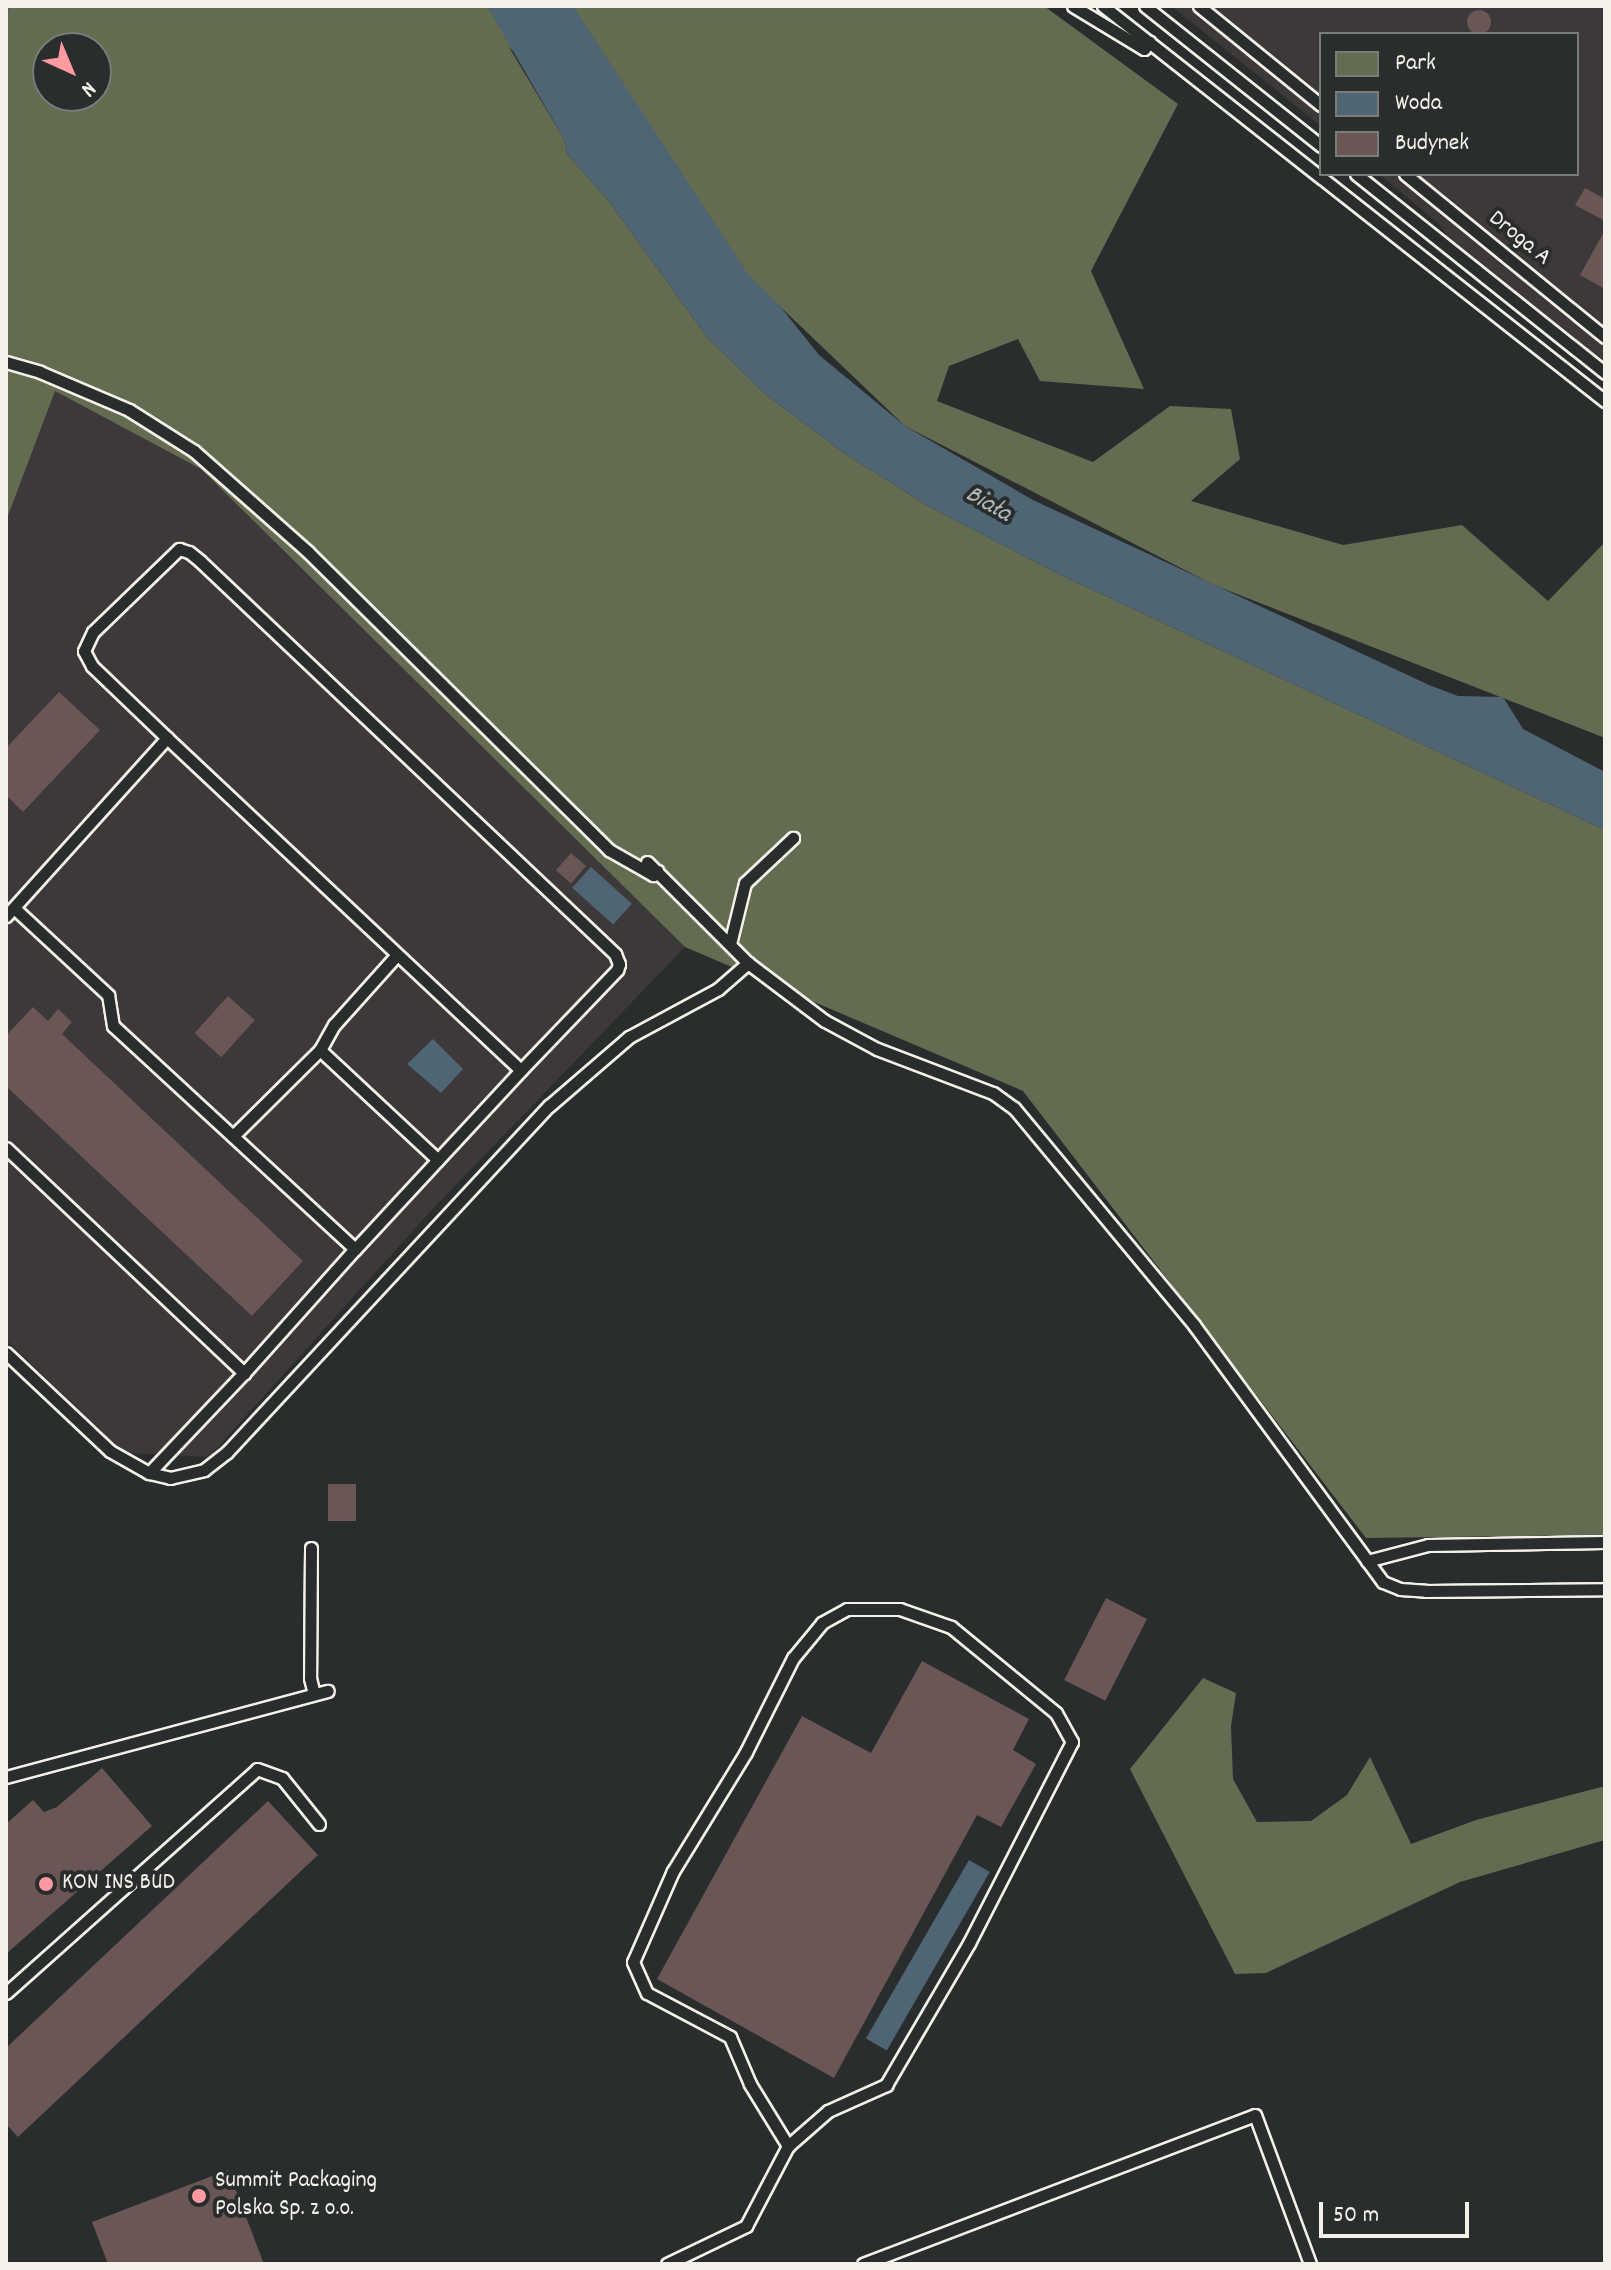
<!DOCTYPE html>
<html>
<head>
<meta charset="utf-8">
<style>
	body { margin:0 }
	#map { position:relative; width:1611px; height:2270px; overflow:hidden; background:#2a2d2e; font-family:Dekko,sans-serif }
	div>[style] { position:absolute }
	.built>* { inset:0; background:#3d393a }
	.green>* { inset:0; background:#636b51 }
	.water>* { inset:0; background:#4f6573; transform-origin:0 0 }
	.stream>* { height:6px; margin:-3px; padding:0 3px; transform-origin:3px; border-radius:3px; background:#4f6573 }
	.building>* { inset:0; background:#695655; transform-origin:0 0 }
	.round { border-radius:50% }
	.roads { filter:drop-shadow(2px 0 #f4f1e8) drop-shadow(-2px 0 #f4f1e8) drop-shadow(0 2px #f4f1e8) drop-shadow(0 -2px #f4f1e8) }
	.lane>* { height:11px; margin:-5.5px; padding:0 5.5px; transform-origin:5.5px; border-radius:5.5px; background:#2a2d2e }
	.dots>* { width:22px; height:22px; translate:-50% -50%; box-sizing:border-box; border:4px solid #2a2d2e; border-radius:50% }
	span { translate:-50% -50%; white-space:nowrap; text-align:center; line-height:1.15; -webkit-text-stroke:8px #2a2d2e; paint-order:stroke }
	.street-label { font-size:24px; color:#f4f1e8 }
	.poi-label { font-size:24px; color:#f4f1e8 }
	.left { translate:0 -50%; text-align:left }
	.water-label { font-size:26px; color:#b2b9b9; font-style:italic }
	.frame { position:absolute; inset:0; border:8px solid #f4f1e8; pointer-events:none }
	.legend { position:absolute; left:1319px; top:32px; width:260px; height:144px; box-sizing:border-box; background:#2a2d2e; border:2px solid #7b7b78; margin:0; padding:10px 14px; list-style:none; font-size:24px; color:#f4f1e8 }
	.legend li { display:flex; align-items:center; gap:16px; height:40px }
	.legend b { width:40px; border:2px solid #7b7b78 }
	.north { position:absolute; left:32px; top:32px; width:80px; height:80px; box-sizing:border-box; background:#2a2d2e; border:2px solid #7b7b78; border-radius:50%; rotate:136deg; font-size:22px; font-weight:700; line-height:32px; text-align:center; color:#f4f1e8 }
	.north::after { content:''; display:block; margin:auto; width:28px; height:36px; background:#ff9aa2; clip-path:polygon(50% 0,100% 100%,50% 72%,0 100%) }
	.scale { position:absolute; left:1319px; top:2202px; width:150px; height:36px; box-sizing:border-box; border:4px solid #f4f1e8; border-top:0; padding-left:10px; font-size:24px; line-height:28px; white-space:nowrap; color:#f4f1e8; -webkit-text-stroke:6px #2a2d2e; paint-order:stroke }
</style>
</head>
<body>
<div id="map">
	<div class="built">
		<i style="clip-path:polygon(1171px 6px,1605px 6px,1605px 362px,1449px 239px,1440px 225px,1379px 174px,1577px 174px,1577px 34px,1321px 34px,1321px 126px)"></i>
		<i style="clip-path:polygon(55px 390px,201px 469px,685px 947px,428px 1214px,209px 1457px,125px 1453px,6px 1340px,6px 521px)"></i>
	</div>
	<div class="green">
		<i style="clip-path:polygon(evenodd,6px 6px,1044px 6px,1178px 104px,1091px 271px,1144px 389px,1040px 381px,1018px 339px,949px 366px,937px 401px,1093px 462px,1170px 406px,1231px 409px,1240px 459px,1191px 501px,1343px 545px,1462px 525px,1548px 601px,1605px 542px,1605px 738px,1214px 585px,905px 426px,509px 47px,564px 139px,567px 154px,608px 200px,707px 337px,765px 394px,844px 453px,928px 506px,1061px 575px,1605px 830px,1605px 1535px,1366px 1538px,1023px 1091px,685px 947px,201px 469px,55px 391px,6px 521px,6px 6px,48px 48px,96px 48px,96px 96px,48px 96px,48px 48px)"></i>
		<i style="clip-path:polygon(1203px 1678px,1236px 1693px,1231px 1726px,1233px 1779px,1257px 1822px,1311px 1821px,1347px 1795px,1370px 1757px,1411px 1844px,1476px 1820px,1605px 1786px,1605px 1840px,1460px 1882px,1266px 1973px,1235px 1974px,1130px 1769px)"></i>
	</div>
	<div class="water">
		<i style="clip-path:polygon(487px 6px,573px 6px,749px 276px,779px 305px,819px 355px,905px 426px,1033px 500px,1429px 685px,1458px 696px,1503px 697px,1523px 729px,1605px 772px,1605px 830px,1061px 575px,928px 506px,844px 453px,765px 394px,707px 337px,608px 200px,567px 154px,564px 139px)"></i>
		<i style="left:591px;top:867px;width:55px;height:28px;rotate:42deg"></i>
		<i style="clip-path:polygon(433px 1039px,463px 1069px,441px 1093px,407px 1064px)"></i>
		<i style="left:969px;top:1860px;width:24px;height:206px;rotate:30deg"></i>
	</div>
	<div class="stream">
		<i style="left:6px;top:11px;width:5px;rotate:-68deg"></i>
	</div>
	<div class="building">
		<i class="round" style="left:1467px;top:10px;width:24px;height:24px"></i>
		<i style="clip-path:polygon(1585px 188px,1605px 199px,1605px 221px,1575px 205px)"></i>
		<i style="clip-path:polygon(1605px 230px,1605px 289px,1580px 275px)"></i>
		<i style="clip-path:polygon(59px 692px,100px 730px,23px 812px,6px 795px,6px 748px)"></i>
		<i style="left:571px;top:853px;width:20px;height:23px;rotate:41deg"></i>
		<i style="left:228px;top:996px;width:36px;height:50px;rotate:42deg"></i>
		<i style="clip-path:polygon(33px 1007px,48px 1021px,58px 1009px,72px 1022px,62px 1034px,303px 1261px,252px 1316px,6px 1086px,6px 1036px)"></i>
		<i style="left:328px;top:1484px;width:28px;height:37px"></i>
		<i style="left:1106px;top:1598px;width:46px;height:92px;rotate:27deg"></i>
		<i style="clip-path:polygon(922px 1661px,1029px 1719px,1013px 1750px,1036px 1764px,1001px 1827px,977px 1815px,834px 2078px,657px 1979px,802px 1716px,871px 1753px)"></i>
		<i style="clip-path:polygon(102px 1768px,152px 1826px,6px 1954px,6px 1824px,33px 1800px,44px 1812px,57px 1807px)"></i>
		<i style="clip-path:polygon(268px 1801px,318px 1855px,18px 2137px,6px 2124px,6px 2048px)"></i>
		<i style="clip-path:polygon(228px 2170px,264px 2264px,108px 2264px,92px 2222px)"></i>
	</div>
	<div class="roads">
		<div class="lane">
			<i style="left:1073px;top:6px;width:83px;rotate:31.2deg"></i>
			<i style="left:1144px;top:49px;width:9px;rotate:-54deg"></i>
			<i style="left:1103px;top:6px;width:639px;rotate:38.2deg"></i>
			<i style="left:1145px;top:6px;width:225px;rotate:38.5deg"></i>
			<i style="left:1199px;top:6px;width:157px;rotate:39.1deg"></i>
			<i style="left:1356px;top:174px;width:319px;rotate:38.6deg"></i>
			<i style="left:1405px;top:174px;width:258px;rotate:39.2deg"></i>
			<i style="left:6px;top:362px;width:35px;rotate:16deg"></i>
			<i style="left:40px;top:372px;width:97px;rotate:23.1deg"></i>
			<i style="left:129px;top:410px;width:77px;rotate:32.2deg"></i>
			<i style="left:194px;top:451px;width:152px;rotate:41.5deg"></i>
			<i style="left:308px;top:552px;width:424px;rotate:44.7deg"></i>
			<i style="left:609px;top:850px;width:51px;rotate:29.6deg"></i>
			<i style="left:653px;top:875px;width:6px;rotate:-45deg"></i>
			<i style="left:167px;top:738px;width:104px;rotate:-136.2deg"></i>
			<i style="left:92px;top:666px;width:17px;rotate:-118deg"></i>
			<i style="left:84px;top:651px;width:21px;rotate:-65deg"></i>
			<i style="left:93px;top:632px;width:120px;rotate:-44deg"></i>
			<i style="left:179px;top:549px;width:10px;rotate:17deg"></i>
			<i style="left:189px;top:552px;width:14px;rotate:39deg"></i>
			<i style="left:200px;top:561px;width:572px;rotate:43.44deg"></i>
			<i style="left:615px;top:954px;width:11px;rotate:68deg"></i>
			<i style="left:619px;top:964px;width:6px;rotate:108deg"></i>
			<i style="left:617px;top:970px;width:139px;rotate:133.8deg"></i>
			<i style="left:647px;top:862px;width:143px;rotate:45deg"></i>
			<i style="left:6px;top:916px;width:240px;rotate:-47.9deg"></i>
			<i style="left:167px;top:738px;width:485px;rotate:43.2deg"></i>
			<i style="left:521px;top:1070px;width:244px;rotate:132.8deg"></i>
			<i style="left:730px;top:944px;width:63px;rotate:-76.2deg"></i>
			<i style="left:745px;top:883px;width:66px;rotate:-43.2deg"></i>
			<i style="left:320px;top:1050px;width:29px;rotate:-61deg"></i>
			<i style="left:334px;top:1025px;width:93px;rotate:-48.1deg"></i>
			<i style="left:233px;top:1136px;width:122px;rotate:-44.7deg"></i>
			<i style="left:320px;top:1050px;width:161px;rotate:43deg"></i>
			<i style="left:6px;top:1148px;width:328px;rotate:43.4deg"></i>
			<i style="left:244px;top:1373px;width:166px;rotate:-48.2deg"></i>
			<i style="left:355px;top:1249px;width:329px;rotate:-137.3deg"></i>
			<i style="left:113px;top:1026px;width:31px;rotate:-99deg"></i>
			<i style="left:108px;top:995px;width:128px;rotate:-137.2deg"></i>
			<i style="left:6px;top:1353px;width:143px;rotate:43.3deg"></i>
			<i style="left:110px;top:1451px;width:45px;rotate:29.4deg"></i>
			<i style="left:149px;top:1473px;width:22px;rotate:13deg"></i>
			<i style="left:170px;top:1478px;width:35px;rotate:-13deg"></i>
			<i style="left:204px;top:1470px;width:29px;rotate:-38deg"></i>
			<i style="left:227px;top:1452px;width:473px;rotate:-47.1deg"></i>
			<i style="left:549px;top:1106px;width:106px;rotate:-40.8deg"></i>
			<i style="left:629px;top:1037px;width:101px;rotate:-28.3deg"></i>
			<i style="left:718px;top:989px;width:40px;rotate:-41deg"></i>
			<i style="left:748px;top:963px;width:96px;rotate:37deg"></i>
			<i style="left:825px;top:1021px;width:59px;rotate:28.3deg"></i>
			<i style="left:877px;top:1049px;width:124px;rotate:20.8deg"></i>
			<i style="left:993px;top:1093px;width:26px;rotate:36deg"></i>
			<i style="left:1014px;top:1108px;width:282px;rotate:50.3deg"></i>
			<i style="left:1194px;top:1325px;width:319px;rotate:53.7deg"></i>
			<i style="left:1383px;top:1582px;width:18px;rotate:22deg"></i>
			<i style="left:1400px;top:1589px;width:26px;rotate:4deg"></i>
			<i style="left:1426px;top:1591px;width:179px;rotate:-0.6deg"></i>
			<i style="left:149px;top:1473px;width:138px;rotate:-46.5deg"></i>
			<i style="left:311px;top:1548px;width:130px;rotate:90.4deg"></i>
			<i style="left:310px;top:1678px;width:16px;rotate:76deg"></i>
			<i style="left:1367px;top:1561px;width:63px;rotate:-14.7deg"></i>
			<i style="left:1428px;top:1545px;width:177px;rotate:-1deg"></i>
			<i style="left:6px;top:1777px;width:333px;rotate:-15deg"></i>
			<i style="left:6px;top:1993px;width:336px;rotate:-41.7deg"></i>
			<i style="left:257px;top:1769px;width:27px;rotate:20deg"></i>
			<i style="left:282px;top:1778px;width:59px;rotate:51.2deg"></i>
			<i style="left:667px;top:2264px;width:88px;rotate:-25.7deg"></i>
			<i style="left:746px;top:2226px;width:90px;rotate:-62.3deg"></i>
			<i style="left:788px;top:2146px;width:53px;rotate:-41.2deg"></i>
			<i style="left:828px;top:2111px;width:64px;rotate:-24.1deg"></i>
			<i style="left:886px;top:2085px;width:164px;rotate:-59.7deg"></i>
			<i style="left:969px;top:1943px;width:226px;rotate:-62.9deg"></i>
			<i style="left:1072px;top:1742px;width:33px;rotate:-119deg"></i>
			<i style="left:1056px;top:1713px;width:136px;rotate:-140.7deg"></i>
			<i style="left:951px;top:1627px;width:54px;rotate:-160.6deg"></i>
			<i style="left:900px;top:1609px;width:53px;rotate:180deg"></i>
			<i style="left:847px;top:1609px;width:29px;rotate:151deg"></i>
			<i style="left:822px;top:1623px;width:45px;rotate:129.6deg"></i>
			<i style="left:793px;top:1658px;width:105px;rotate:116.6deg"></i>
			<i style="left:746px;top:1752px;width:140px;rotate:121.5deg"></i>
			<i style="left:673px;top:1871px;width:99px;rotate:113.7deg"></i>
			<i style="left:633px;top:1962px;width:34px;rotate:66deg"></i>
			<i style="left:647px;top:1993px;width:94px;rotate:27.9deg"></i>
			<i style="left:730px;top:2037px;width:51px;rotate:66.9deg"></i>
			<i style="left:750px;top:2084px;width:73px;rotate:58.5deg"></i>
			<i style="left:863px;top:2264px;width:419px;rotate:-20.8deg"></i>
			<i style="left:1255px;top:2115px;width:159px;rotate:69.7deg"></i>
		</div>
	</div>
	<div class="dots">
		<i style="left:46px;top:1884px;background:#ff9aa2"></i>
		<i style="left:199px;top:2196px;background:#ff9aa2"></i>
	</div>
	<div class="street-label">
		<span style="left:1519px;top:239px;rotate:39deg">Droga A</span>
	</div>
	<div class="poi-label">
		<span class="left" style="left:62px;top:1884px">KON INS BUD</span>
		<span class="left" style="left:215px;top:2196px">Summit Packaging<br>Polska Sp. z o.o.</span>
	</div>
	<div class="water-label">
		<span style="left:988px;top:505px;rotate:30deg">Biała</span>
	</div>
	<div class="frame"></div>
	<ul class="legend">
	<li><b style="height:22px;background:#636b51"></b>Park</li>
	<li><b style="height:22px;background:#4f6573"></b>Woda</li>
	<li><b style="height:22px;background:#695655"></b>Budynek</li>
	</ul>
	<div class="north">N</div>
	<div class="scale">50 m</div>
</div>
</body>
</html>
